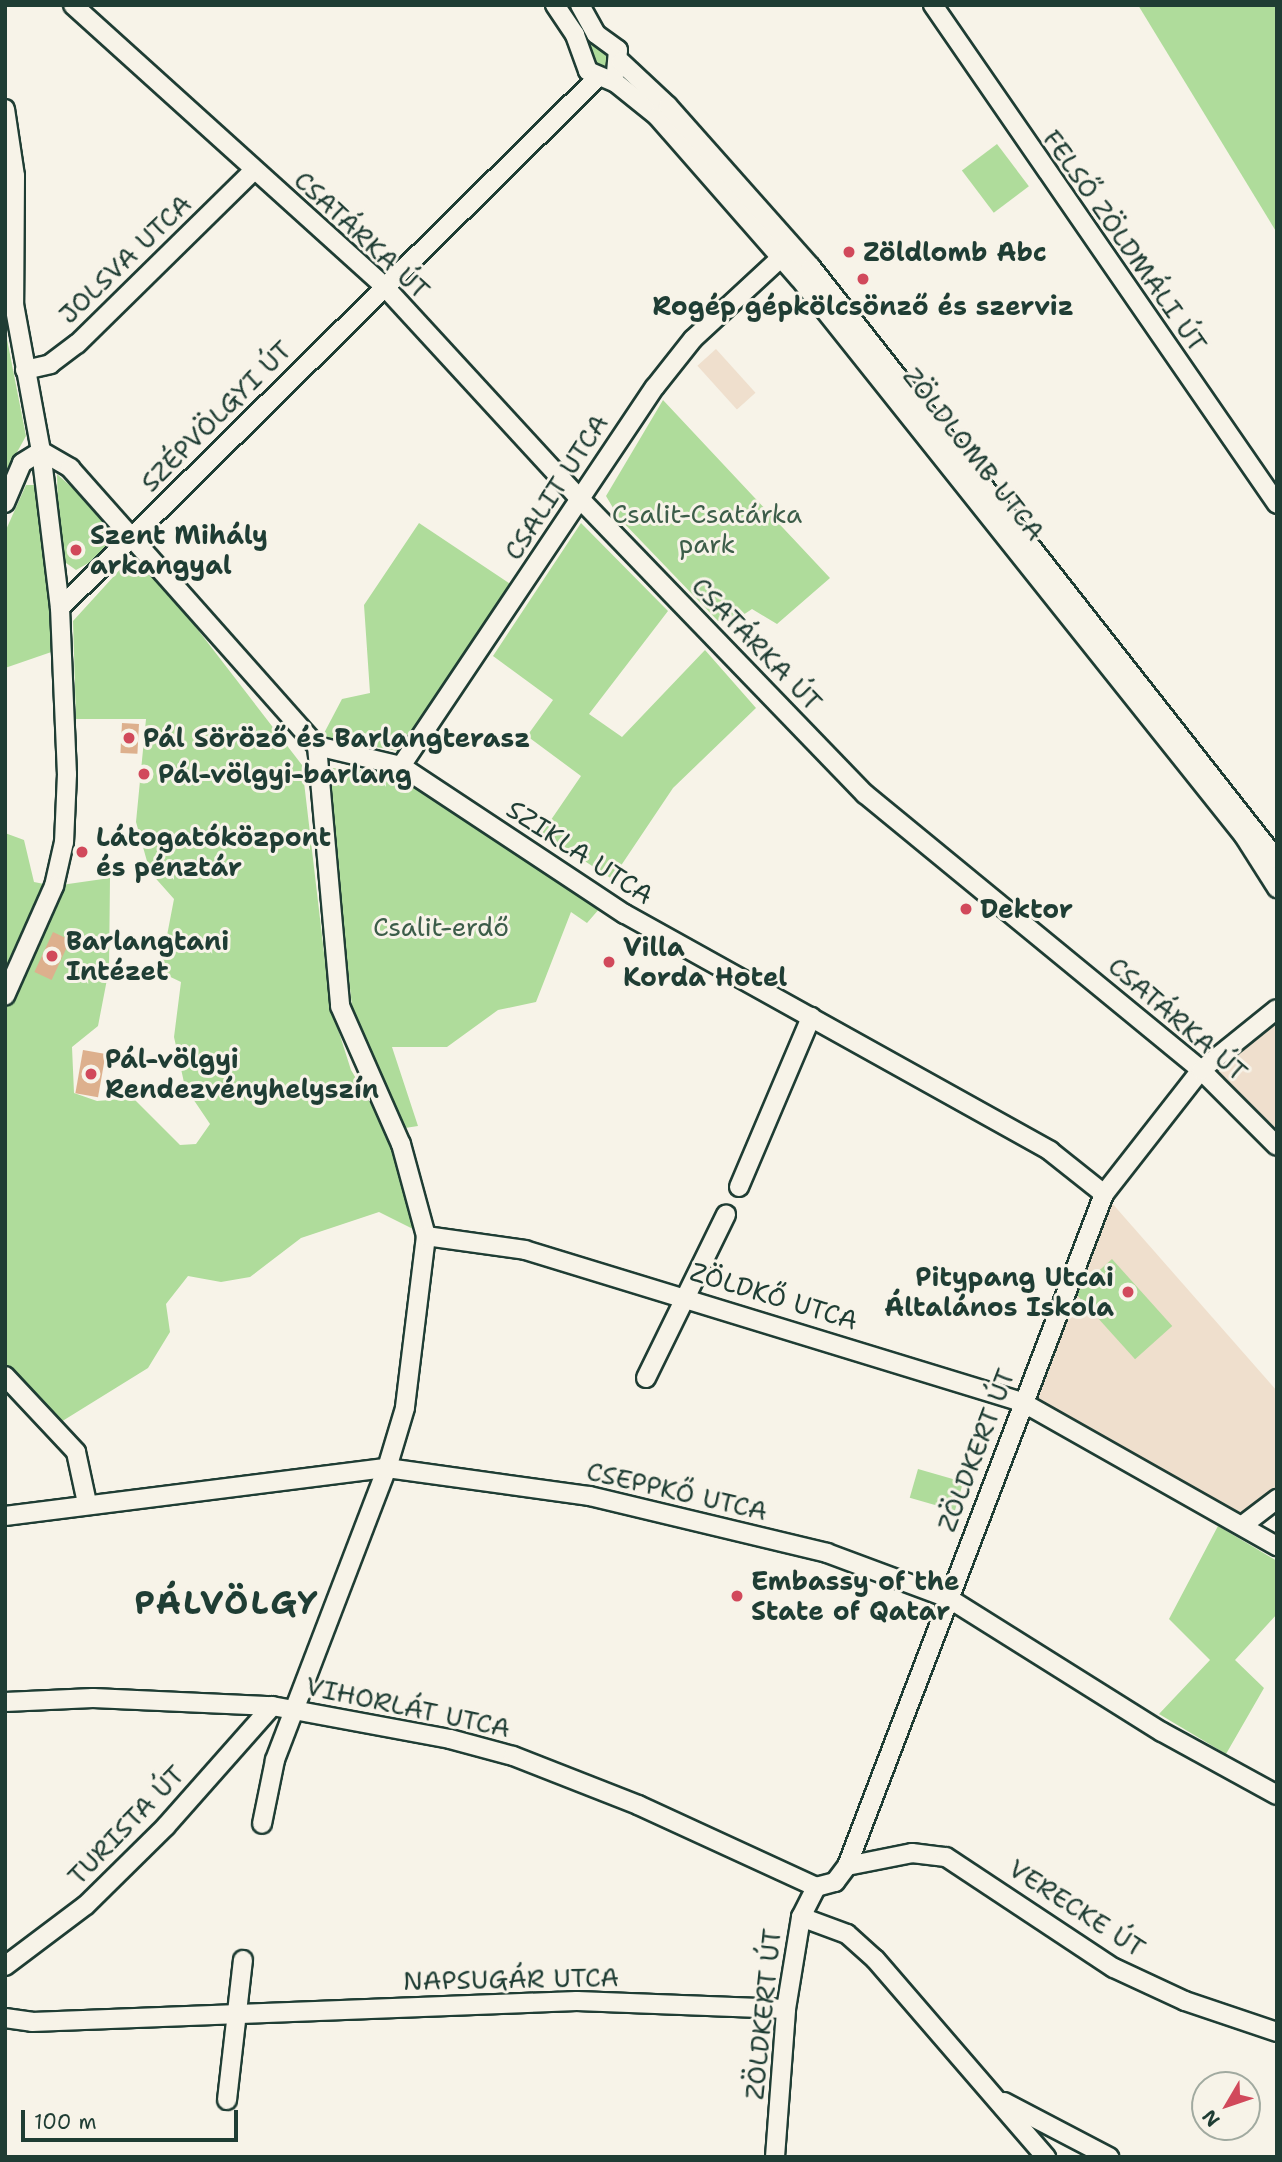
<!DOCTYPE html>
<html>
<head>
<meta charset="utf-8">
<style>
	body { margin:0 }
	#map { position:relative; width:1282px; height:2162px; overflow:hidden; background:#f7f3e8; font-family:"Shantell Sans",sans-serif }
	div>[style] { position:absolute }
	.built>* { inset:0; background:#efdfcd; transform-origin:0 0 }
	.green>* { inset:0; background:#afdc9b; transform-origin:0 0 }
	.building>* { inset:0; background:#ddb08d; transform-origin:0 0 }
	.roads { filter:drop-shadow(2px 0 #1f3d34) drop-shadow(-2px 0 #1f3d34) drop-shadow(0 2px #1f3d34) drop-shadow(0 -2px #1f3d34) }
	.minor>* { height:18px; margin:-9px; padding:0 9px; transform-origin:9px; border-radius:9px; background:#f7f3e8 }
	.dots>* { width:19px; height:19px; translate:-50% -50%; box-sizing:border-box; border:4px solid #f7f3e8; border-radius:50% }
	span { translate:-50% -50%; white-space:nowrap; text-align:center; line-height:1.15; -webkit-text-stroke:6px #f7f3e8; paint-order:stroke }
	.street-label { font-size:26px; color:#1f3d34 }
	.poi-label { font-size:26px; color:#1f3d34; font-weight:700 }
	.left { translate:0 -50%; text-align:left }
	.right { translate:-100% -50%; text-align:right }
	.park-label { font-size:26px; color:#3c5d49 }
	.district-label { font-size:33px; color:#1f3d34; font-weight:700; letter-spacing:2px }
	.frame { position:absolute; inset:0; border:7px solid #1f3d34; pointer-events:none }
	.north { position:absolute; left:1191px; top:2071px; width:70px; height:70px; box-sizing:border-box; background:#f7f3e8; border:2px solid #a1aaa0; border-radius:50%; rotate:231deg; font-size:19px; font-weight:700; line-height:28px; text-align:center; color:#1f3d34 }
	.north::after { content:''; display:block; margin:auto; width:24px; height:32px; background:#d1495b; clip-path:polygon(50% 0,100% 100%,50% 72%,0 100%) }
	.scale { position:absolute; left:21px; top:2110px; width:217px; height:32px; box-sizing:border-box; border:4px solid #1f3d34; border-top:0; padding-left:9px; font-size:21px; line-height:24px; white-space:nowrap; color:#1f3d34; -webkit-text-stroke:5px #f7f3e8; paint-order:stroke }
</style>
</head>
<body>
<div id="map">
	<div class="built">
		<i style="left:716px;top:349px;width:59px;height:25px;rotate:48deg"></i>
		<i style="clip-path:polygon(1277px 1023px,1277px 1137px,1218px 1071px)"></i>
		<i style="clip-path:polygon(1104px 1194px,1277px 1391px,1277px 1499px,1243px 1525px,1022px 1402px)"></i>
	</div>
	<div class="green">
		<i style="clip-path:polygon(559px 5px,578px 5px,616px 59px,607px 71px,598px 72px)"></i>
		<i style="clip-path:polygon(1138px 5px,1277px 5px,1277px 233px)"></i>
		<i style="left:997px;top:144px;width:53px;height:44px;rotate:53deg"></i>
		<i style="clip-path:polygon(5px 329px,26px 436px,5px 474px)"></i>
		<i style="clip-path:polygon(663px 400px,830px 578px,777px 624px,752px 609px,734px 621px,728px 615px,718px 621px,619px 518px,606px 496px)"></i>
		<i style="clip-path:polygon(57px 474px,118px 529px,118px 535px,94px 560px,76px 570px,59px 558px)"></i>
		<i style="clip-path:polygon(26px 485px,39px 485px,63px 648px,5px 668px,5px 532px)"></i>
		<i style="clip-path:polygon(419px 523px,512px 585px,398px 751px,322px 737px,342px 699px,370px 693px,364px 605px)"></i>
		<i style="clip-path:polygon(581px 523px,668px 611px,589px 714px,622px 737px,705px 650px,756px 708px,673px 788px,612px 879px,542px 833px,581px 776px,527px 736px,553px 700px,493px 656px)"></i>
		<i style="clip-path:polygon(137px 562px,151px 569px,302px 765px,330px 1004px,351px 1070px,394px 1142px,413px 1229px,379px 1212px,301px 1238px,250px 1277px,221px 1282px,188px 1276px,166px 1304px,170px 1332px,148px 1368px,56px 1425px,5px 1376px,5px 833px,24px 840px,34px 882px,54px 886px,110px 878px,109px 969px,98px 1026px,72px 1047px,74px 1093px,97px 1101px,133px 1098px,180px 1145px,196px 1144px,210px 1124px,185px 1087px,174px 1037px,181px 982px,160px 972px,174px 899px,150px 872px,136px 822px,146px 719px,76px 719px,73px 621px,125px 564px)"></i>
		<i style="clip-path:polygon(330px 768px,391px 771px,600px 908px,587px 923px,571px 912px,536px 1002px,498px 1010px,447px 1047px,392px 1047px,418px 1126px,405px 1128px,367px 1050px,352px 1006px,325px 770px)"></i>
		<i style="left:1112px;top:1259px;width:90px;height:50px;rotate:48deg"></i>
		<i style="left:918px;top:1469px;width:47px;height:30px;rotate:16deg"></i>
		<i style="clip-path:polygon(1218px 1526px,1277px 1561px,1277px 1614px,1235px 1660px,1264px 1688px,1226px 1754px,1159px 1714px,1210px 1660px,1169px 1619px)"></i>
	</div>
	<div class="building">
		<i style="left:122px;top:723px;width:17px;height:30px;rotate:3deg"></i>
		<i style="left:53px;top:932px;width:19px;height:44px;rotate:25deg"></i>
		<i style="left:83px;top:1050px;width:23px;height:44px;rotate:10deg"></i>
	</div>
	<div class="roads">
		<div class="minor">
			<i style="left:73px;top:5px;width:419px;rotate:42.1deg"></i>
			<i style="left:384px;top:286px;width:291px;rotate:47.4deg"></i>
			<i style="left:581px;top:500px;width:409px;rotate:46deg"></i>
			<i style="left:865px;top:794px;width:435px;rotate:39.4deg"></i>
			<i style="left:1201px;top:1070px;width:107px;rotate:45deg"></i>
			<i style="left:555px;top:5px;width:36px;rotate:56deg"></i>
			<i style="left:575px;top:35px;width:38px;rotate:70deg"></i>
			<i style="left:588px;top:71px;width:30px;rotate:23deg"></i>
			<i style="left:616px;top:83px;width:53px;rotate:38.8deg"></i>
			<i style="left:657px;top:116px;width:215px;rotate:48.8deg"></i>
			<i style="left:799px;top:278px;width:714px;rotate:51.43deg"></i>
			<i style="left:1244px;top:836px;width:62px;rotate:57.6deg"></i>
			<i style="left:580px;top:5px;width:33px;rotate:61deg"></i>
			<i style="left:596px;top:34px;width:27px;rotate:36deg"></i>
			<i style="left:618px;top:50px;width:21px;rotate:95deg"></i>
			<i style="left:933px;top:5px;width:606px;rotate:55.42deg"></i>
			<i style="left:621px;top:62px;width:64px;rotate:43.1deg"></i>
			<i style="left:668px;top:106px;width:215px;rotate:48.4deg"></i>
			<i style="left:811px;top:267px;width:754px;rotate:51.84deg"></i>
			<i style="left:5px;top:109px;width:68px;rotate:81.5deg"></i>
			<i style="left:15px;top:176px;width:128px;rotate:90.4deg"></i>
			<i style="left:14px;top:304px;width:149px;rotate:79.6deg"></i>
			<i style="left:41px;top:451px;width:158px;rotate:83.1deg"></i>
			<i style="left:60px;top:608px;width:166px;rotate:87.6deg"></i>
			<i style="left:67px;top:774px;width:68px;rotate:92.5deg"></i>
			<i style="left:64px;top:842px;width:45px;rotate:102.8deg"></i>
			<i style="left:54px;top:886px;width:120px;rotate:114deg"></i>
			<i style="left:25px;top:370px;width:26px;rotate:-13deg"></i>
			<i style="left:50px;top:364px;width:34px;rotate:-37deg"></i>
			<i style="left:77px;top:344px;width:247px;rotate:-44.5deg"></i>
			<i style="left:41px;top:451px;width:34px;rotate:30deg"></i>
			<i style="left:70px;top:468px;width:372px;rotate:48.4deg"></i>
			<i style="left:317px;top:746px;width:261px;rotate:84.9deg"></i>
			<i style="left:340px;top:1006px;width:151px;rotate:66.2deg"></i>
			<i style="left:401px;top:1144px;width:95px;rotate:74.8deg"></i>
			<i style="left:426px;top:1236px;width:173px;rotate:97deg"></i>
			<i style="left:405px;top:1408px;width:63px;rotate:106.7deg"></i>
			<i style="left:387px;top:1468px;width:313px;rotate:111deg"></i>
			<i style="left:275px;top:1760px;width:65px;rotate:101.5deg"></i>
			<i style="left:5px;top:503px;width:43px;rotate:-67deg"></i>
			<i style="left:22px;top:463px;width:22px;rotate:-32deg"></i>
			<i style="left:60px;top:608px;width:756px;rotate:-44.62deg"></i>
			<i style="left:317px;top:746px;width:86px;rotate:13.4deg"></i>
			<i style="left:401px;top:766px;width:268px;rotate:33.5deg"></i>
			<i style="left:625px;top:914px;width:487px;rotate:29.1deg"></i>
			<i style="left:1050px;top:1151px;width:69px;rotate:38.5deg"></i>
			<i style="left:401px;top:766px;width:456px;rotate:-56.2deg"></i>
			<i style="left:655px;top:387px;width:61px;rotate:-51.6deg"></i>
			<i style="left:693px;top:339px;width:129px;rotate:-42.8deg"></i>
			<i style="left:739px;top:1187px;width:185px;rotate:-67deg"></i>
			<i style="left:426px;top:1236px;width:100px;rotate:8deg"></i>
			<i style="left:525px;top:1250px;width:520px;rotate:17.01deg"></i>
			<i style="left:1022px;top:1402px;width:293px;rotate:29.5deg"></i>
			<i style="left:5px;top:1376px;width:104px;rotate:46.9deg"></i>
			<i style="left:76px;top:1452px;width:52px;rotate:77.8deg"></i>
			<i style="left:646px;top:1378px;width:182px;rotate:-63.9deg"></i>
			<i style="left:5px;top:1516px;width:385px;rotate:-7.2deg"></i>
			<i style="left:387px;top:1468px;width:205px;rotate:7.9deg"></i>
			<i style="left:590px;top:1496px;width:244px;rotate:13.5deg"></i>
			<i style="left:827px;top:1553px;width:129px;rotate:20.4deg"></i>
			<i style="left:948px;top:1598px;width:252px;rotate:32.1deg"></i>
			<i style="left:1162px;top:1732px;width:131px;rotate:28.7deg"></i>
			<i style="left:1243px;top:1525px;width:43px;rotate:-37.4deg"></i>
			<i style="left:5px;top:1702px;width:88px;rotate:-2.6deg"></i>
			<i style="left:93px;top:1698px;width:179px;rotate:2.6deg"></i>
			<i style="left:272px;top:1706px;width:181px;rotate:10.5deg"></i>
			<i style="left:450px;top:1739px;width:65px;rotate:15.1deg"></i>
			<i style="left:513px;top:1756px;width:134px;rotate:21.4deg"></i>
			<i style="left:638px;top:1805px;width:196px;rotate:24.7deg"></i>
			<i style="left:847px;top:1866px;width:66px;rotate:-11.3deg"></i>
			<i style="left:912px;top:1853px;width:34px;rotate:7deg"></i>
			<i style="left:946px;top:1857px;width:201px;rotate:33.5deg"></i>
			<i style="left:1114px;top:1968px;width:78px;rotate:24.9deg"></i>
			<i style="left:1185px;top:2001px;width:97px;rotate:18.6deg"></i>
			<i style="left:801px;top:1917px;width:49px;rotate:20.3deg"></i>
			<i style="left:847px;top:1934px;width:38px;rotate:42deg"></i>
			<i style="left:875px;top:1959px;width:262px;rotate:49.2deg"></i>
			<i style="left:5px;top:1966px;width:101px;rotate:-37deg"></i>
			<i style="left:86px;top:1905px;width:112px;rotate:-44.6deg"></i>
			<i style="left:166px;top:1826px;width:160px;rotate:-48.5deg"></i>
			<i style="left:5px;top:2018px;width:27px;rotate:8deg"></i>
			<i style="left:32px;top:2022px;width:545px;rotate:-2.21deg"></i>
			<i style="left:577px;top:2001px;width:209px;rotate:2.2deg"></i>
			<i style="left:227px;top:2100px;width:141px;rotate:-83.5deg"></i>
			<i style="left:1004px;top:2102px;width:119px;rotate:27.6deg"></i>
			<i style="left:775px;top:2157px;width:148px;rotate:-85.7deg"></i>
			<i style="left:786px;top:2009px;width:93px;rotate:-80.7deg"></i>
			<i style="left:801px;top:1917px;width:34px;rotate:-63deg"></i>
			<i style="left:816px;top:1887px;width:20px;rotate:-15deg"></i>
			<i style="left:835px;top:1882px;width:20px;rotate:-53deg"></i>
			<i style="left:847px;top:1866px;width:719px;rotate:-69.07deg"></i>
			<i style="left:1104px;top:1194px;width:157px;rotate:-52deg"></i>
			<i style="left:1201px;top:1070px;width:97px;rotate:-38.8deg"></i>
		</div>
	</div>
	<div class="dots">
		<i style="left:849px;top:252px;background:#d1495b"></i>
		<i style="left:863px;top:279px;background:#d1495b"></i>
		<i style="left:76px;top:550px;background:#d1495b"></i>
		<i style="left:129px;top:738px;background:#d1495b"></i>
		<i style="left:144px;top:774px;background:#d1495b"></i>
		<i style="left:82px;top:852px;background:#d1495b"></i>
		<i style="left:966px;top:909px;background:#d1495b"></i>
		<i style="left:52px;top:956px;background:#d1495b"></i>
		<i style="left:609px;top:962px;background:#d1495b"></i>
		<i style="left:91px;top:1074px;background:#d1495b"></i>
		<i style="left:1128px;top:1292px;background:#d1495b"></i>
		<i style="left:737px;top:1596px;background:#d1495b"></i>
	</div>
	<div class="street-label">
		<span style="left:362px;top:235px;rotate:43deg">CSATÁRKA ÚT</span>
		<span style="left:1125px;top:241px;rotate:55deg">FELSŐ ZÖLDMÁLI ÚT</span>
		<span style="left:125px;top:259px;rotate:-44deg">JOLSVA UTCA</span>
		<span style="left:216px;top:416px;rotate:-45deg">SZÉPVÖLGYI ÚT</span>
		<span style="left:974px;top:454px;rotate:52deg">ZÖLDLOMB UTCA</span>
		<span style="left:556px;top:487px;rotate:-57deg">CSALIT UTCA</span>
		<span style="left:757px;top:644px;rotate:46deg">CSATÁRKA ÚT</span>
		<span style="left:580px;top:852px;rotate:33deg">SZIKLA UTCA</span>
		<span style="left:1178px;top:1019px;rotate:41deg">CSATÁRKA ÚT</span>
		<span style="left:774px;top:1296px;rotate:17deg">ZÖLDKŐ UTCA</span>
		<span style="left:976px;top:1450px;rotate:-69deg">ZÖLDKERT ÚT</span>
		<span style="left:677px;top:1491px;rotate:13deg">CSEPPKŐ UTCA</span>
		<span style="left:408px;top:1707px;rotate:12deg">VIHORLÁT UTCA</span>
		<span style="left:126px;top:1825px;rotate:-46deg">TURISTA ÚT</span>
		<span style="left:1077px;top:1908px;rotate:33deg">VERECKE ÚT</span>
		<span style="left:511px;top:1979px;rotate:-1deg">NAPSUGÁR UTCA</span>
		<span style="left:763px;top:2014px;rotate:-84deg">ZÖLDKERT ÚT</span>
	</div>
	<div class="poi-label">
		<span class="left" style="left:863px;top:252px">Zöldlomb Abc</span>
		<span style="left:863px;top:306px">Rogép gépkölcsönző és szerviz</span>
		<span class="left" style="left:90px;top:550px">Szent Mihály<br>arkangyal</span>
		<span class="left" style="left:143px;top:738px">Pál Söröző és Barlangterasz</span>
		<span class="left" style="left:158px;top:774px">Pál-völgyi-barlang</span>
		<span class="left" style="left:96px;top:852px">Látogatóközpont<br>és pénztár</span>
		<span class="left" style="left:980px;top:909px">Dektor</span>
		<span class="left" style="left:66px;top:956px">Barlangtani<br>Intézet</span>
		<span class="left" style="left:623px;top:962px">Villa<br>Korda Hotel</span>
		<span class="left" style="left:105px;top:1074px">Pál-völgyi<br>Rendezvényhelyszín</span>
		<span class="right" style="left:1114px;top:1292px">Pitypang Utcai<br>Általános Iskola</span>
		<span class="left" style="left:751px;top:1596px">Embassy of the<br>State of Qatar</span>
	</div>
	<div class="park-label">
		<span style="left:707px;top:529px">Csalit-Csatárka<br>park</span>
		<span style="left:441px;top:927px">Csalit-erdő</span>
	</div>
	<div class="district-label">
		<span style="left:227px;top:1603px">PÁLVÖLGY</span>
	</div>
	<div class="frame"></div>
	<div class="north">N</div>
	<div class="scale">100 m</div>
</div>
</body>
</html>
